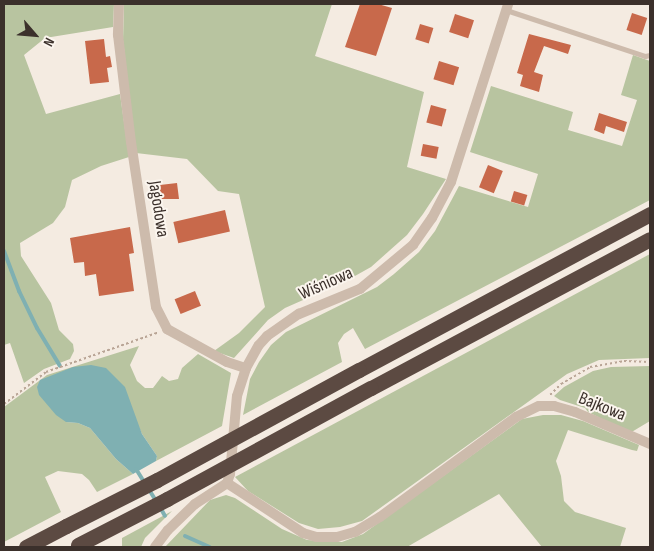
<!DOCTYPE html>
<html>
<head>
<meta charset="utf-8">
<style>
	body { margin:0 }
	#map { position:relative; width:654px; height:551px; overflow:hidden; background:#f4ebe1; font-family:"Sofia Sans Condensed",sans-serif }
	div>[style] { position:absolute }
	.green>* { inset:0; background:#b8c4a0 }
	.water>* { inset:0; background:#7fb0b2 }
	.stream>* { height:4px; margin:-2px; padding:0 2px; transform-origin:2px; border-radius:2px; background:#7fb0b2 }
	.building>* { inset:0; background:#c8694b; transform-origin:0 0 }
	.path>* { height:2px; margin-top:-1px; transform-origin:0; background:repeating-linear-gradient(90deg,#b9a596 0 2.5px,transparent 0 5px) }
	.service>* { height:5px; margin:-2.5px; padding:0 2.5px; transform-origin:2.5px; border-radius:2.5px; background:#cdbbac }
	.minor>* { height:10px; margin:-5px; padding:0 5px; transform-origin:5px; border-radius:5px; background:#cdbbac }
	.motorway>* { height:15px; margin:-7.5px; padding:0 7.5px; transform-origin:7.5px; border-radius:7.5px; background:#5c4a42 }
	.motorway-bridge>* { height:15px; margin:-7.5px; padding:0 7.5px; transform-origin:7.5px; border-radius:7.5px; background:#5c4a42 }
	span { translate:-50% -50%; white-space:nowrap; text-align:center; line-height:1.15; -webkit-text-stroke:4px #fbf5ee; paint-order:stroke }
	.street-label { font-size:18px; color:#3b302b }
	.frame { position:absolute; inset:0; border:5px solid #3b302b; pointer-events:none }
	.north { position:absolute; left:10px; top:10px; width:50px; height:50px; -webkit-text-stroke:4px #fbf5ee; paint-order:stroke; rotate:117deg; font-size:14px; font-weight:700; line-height:20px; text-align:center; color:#3b302b }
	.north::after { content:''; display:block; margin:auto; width:18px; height:22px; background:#3b302b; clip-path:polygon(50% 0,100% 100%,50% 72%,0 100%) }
</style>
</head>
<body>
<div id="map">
	<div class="green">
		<i style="clip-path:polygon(4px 4px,114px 4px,113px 27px,45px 38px,24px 55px,46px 114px,120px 94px,129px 157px,101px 166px,72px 180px,65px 207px,53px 223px,20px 243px,21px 256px,51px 303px,59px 330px,73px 344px,74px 351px,70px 359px,44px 369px,24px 383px,10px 343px,4px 345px)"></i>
		<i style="clip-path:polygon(124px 4px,332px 4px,315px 56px,424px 92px,407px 167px,446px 179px,423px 214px,407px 235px,371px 267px,346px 281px,285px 308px,268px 320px,234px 358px,214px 351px,239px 333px,265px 307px,239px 194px,218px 191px,187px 159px,136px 153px,123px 40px)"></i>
		<i style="clip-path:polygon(633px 55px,650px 61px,650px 200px,365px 349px,353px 328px,344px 334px,338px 343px,342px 362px,243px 415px,250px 379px,259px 362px,271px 345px,286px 332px,377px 287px,394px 274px,419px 252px,435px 231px,459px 186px,528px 207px,538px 174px,470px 152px,491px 86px,573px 112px,568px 130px,622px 146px,637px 100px,621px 95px)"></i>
		<i style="clip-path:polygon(650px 254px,650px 358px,599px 360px,567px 374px,362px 521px,340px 527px,318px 529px,299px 523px,248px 491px,235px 477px)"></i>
		<i style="clip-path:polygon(139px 346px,130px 365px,137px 381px,145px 388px,153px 388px,162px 376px,169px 381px,178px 379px,182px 368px,198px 354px,231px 373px,222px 426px,156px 461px,157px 456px,142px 434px,135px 419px,66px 422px,78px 423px,90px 428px,116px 459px,133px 474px,97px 492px,89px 480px,82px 474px,58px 471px,45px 477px,61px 512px,4px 542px,4px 407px,47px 375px)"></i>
		<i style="clip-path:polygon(650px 366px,650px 421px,630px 433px,588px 412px,585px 408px,560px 400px,554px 396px,564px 387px,593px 371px,611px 367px)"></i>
		<i style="clip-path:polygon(543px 415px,561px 415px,583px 421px,639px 445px,637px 451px,632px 450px,568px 430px,556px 461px,561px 476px,564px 501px,575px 512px,626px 528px,620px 547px,542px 547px,499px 494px,407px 547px,165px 547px,210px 500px,226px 495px,235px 498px,282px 529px,307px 540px,342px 542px,363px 534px,522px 419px)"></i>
		<i style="clip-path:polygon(172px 511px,145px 538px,141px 547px,122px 547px,122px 538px)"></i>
	</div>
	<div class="water">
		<i style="clip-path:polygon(91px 365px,106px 368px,125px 387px,142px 434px,157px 456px,156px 461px,133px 474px,116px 459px,90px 428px,78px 423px,66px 422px,56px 415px,39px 395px,37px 387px,40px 380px,73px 367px)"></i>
	</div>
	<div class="stream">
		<i style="left:4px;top:251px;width:43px;rotate:69.4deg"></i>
		<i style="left:19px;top:291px;width:41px;rotate:64.1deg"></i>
		<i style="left:37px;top:328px;width:44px;rotate:58.8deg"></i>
		<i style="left:136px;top:469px;width:15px;rotate:58deg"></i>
		<i style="left:148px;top:488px;width:15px;rotate:58deg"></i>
		<i style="left:160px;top:507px;width:10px;rotate:61deg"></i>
		<i style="left:185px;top:536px;width:27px;rotate:24deg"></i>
	</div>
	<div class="building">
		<i style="clip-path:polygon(360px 4px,378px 4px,392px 8px,376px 56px,345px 47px)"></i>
		<i style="left:632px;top:13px;width:16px;height:18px;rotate:18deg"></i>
		<i style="left:455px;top:14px;width:20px;height:19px;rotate:18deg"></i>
		<i style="left:420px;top:24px;width:14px;height:16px;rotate:17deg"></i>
		<i style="clip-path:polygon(529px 34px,571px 45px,568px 54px,544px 46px,534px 72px,543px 75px,539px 92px,520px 86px,523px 75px,517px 73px)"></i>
		<i style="clip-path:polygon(104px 39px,106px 57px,110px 56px,112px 67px,107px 68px,109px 82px,90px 84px,85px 41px)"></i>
		<i style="left:439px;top:61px;width:21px;height:19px;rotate:17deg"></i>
		<i style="left:431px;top:105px;width:16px;height:18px;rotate:15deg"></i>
		<i style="clip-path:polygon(599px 113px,627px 122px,624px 132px,606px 126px,604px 134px,594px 130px)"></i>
		<i style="left:423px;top:144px;width:16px;height:12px;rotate:11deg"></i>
		<i style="left:488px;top:165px;width:16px;height:24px;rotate:22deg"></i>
		<i style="clip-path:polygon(177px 183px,179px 199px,159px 199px,159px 193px,155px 190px,160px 185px)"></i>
		<i style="left:514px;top:191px;width:14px;height:11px;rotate:17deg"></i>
		<i style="left:225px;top:210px;width:22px;height:53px;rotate:77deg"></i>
		<i style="clip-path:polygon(130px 227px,134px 253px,129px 254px,134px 291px,99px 296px,96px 274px,85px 276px,84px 262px,74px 263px,70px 238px)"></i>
		<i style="left:195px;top:291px;width:16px;height:22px;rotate:68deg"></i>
	</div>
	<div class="path">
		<i style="left:550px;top:395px;width:16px;rotate:-45deg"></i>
		<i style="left:561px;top:384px;width:34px;rotate:-30deg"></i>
		<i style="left:590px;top:367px;width:35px;rotate:-10deg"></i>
		<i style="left:624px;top:361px;width:26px;rotate:2deg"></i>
		<i style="left:4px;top:404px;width:53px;rotate:-37.3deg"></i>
		<i style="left:46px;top:372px;width:118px;rotate:-19.4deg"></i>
	</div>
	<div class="service">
		<i style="left:506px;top:10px;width:146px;rotate:18.3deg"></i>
		<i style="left:645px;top:56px;width:5px;rotate:-11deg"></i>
	</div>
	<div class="minor">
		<i style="left:119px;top:4px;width:31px;rotate:92deg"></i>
		<i style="left:118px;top:35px;width:108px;rotate:83.1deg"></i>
		<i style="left:131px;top:142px;width:167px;rotate:81.4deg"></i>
		<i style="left:156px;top:307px;width:25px;rotate:63deg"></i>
		<i style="left:167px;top:329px;width:68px;rotate:28.8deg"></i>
		<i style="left:227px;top:362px;width:20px;rotate:18deg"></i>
		<i style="left:227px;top:483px;width:91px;rotate:33.3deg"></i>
		<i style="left:303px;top:533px;width:14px;rotate:17deg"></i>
		<i style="left:316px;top:537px;width:21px"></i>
		<i style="left:337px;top:537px;width:19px;rotate:-16deg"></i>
		<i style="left:355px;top:532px;width:29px;rotate:-31deg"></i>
		<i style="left:380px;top:517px;width:169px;rotate:-36.3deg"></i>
		<i style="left:516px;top:417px;width:25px;rotate:-26deg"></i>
		<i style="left:539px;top:406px;width:15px"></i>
		<i style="left:554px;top:406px;width:22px;rotate:16deg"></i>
		<i style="left:575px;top:412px;width:82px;rotate:23.1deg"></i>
		<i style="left:155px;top:547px;width:21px;rotate:-53deg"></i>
		<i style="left:168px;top:530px;width:37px;rotate:-44deg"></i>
		<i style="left:195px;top:504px;width:38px;rotate:-33deg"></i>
		<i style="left:227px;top:483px;width:9px;rotate:-72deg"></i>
		<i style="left:230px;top:474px;width:78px;rotate:-84.9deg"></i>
		<i style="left:237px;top:396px;width:29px;rotate:-72deg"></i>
		<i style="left:246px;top:368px;width:26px;rotate:-61deg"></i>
		<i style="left:259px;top:345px;width:12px;rotate:-48deg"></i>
		<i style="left:267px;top:336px;width:39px;rotate:-35deg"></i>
		<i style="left:299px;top:314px;width:66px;rotate:-22.3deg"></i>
		<i style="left:360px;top:289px;width:69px;rotate:-39.7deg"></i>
		<i style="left:413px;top:245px;width:33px;rotate:-55deg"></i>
		<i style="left:432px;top:218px;width:41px;rotate:-62.2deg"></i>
		<i style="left:451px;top:182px;width:187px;rotate:-72.2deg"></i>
	</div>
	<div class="motorway">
		<i style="left:359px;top:370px;width:330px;rotate:-28.2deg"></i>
		<i style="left:371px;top:388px;width:316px;rotate:-28.1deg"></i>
		<i style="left:26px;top:547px;width:45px;rotate:-27.7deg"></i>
	</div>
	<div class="motorway-bridge">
		<i style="left:66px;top:526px;width:102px;rotate:-26.8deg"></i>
		<i style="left:157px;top:480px;width:230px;rotate:-28.6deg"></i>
		<i style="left:78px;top:545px;width:100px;rotate:-27.3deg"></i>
		<i style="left:167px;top:499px;width:232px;rotate:-28.6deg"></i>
	</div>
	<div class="street-label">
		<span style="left:158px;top:209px;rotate:81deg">Jagodowa</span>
		<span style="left:326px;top:284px;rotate:-24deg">Wiśniowa</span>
		<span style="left:602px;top:407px;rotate:22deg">Bajkowa</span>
	</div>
	<div class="frame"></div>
	<div class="north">N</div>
</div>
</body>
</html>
